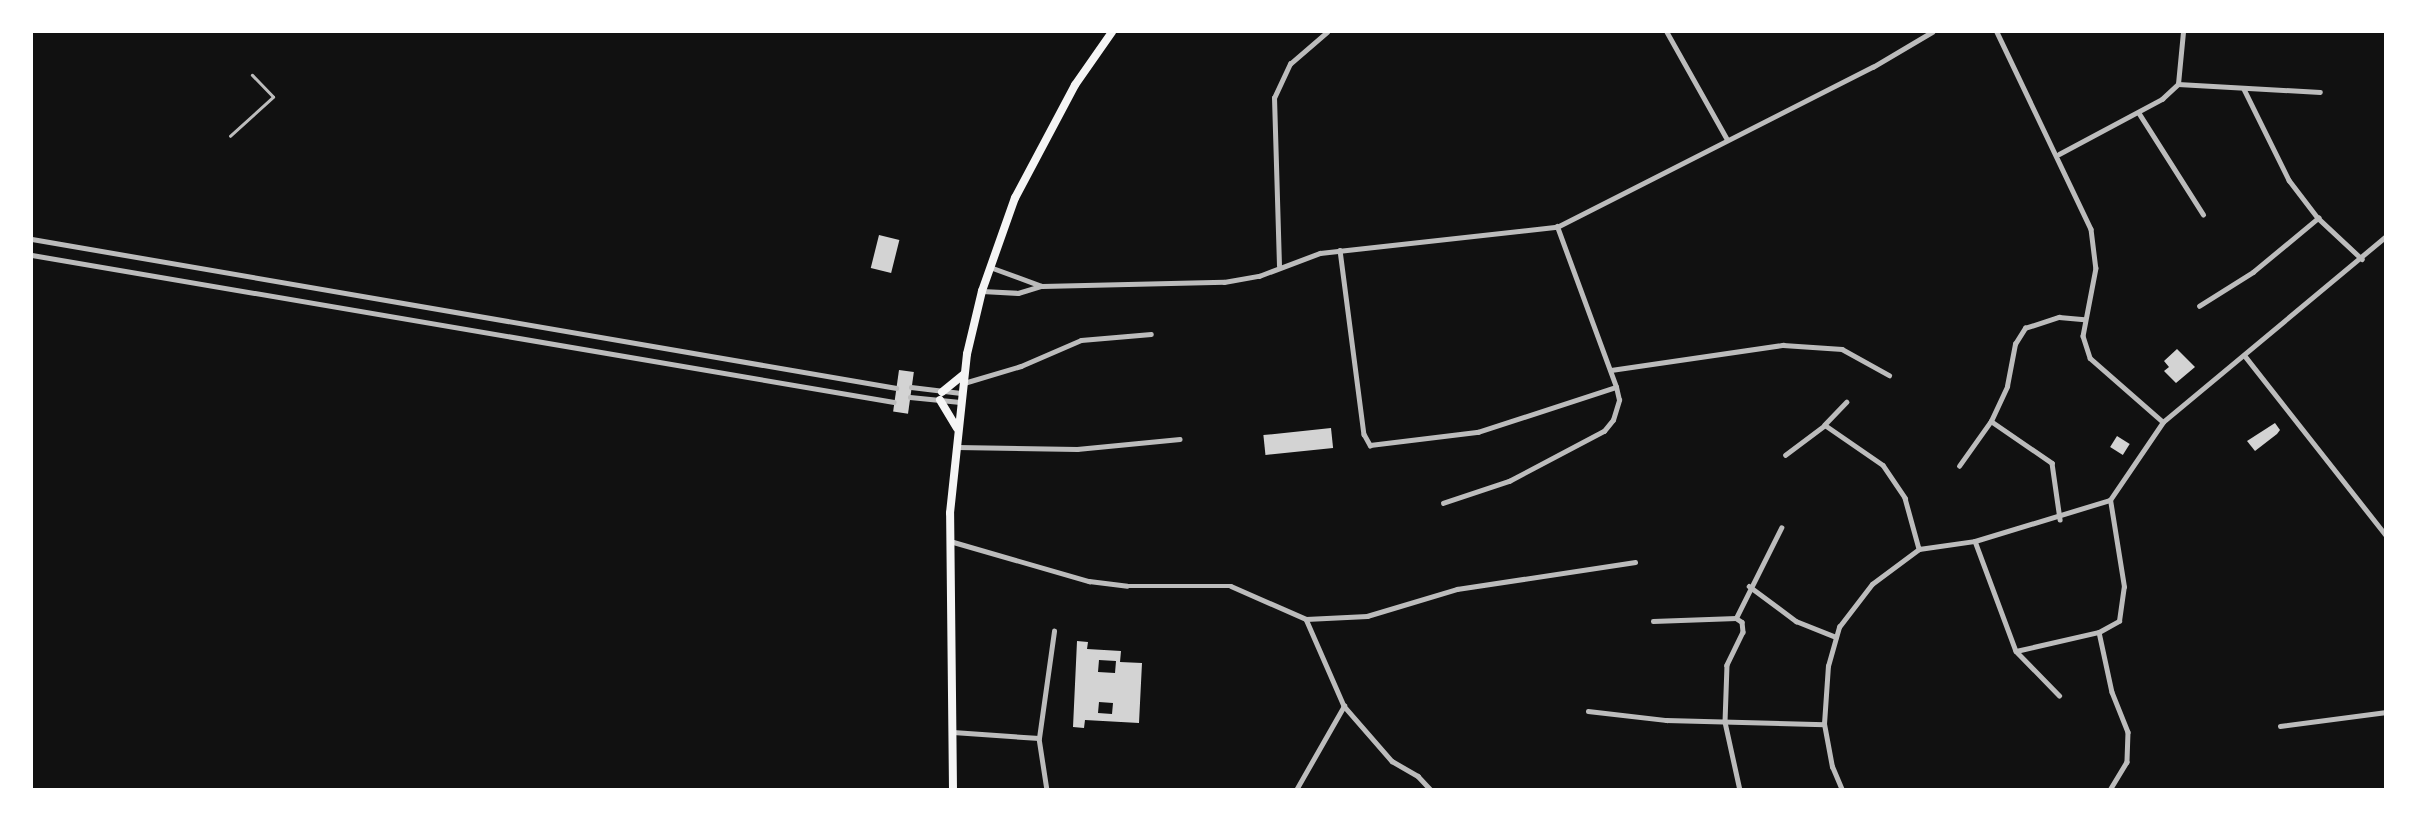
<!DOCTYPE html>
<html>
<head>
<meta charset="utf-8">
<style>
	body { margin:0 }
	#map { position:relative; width:2417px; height:821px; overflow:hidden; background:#111; font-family:Quicksand,sans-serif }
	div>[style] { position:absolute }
	.building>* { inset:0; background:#d3d3d3; transform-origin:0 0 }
	.service>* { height:2.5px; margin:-1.25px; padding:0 1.25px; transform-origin:1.25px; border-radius:1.25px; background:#bcbcbc }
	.minor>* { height:4.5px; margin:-2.25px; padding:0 2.25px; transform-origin:2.25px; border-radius:2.25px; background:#bcbcbc }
	.trunk>* { height:8px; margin:-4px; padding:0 4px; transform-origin:4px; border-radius:4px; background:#f5f5f5 }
	span { translate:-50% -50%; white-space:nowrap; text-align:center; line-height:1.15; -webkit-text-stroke:5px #fff; paint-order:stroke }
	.frame { position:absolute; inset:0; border:33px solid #fff; pointer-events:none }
</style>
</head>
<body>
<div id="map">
	<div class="building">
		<i style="left:879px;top:235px;width:21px;height:34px;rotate:14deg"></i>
		<i style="clip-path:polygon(2177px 349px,2195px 367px,2176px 383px,2164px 371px,2169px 367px,2164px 361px)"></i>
		<i style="left:899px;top:370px;width:15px;height:42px;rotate:8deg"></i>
		<i style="clip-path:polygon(2275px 423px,2280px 430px,2277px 434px,2255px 451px,2247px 441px)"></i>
		<i style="left:1331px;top:428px;width:20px;height:68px;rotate:84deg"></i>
		<i style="left:2117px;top:436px;width:15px;height:13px;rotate:32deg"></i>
		<i style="clip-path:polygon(evenodd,1077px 641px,1088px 642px,1087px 649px,1121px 651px,1120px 662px,1142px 663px,1139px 723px,1085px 720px,1084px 728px,1073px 727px,1077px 641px,1099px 660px,1116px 661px,1115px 673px,1098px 672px,1099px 660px,1077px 641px,1099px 702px,1113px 703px,1112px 714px,1098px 713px,1099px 702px)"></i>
	</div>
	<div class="service">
		<i style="left:230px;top:136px;width:58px;rotate:-42.2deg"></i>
		<i style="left:273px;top:97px;width:30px;rotate:-134deg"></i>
	</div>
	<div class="minor">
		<i style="left:1667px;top:32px;width:123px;rotate:60.7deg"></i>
		<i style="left:1997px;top:32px;width:218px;rotate:64.5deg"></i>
		<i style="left:2091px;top:229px;width:39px;rotate:83deg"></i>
		<i style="left:2096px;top:268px;width:69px;rotate:100.8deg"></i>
		<i style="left:2083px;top:336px;width:23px;rotate:72deg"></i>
		<i style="left:2090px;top:358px;width:97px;rotate:41.2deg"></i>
		<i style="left:2178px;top:84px;width:142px;rotate:3.2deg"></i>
		<i style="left:2244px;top:89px;width:102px;rotate:63.7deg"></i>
		<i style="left:2289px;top:180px;width:48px;rotate:52.7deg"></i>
		<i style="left:2318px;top:218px;width:60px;rotate:43deg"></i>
		<i style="left:2139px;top:113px;width:120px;rotate:57.6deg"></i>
		<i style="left:2059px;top:154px;width:117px;rotate:-28.1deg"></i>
		<i style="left:2162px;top:99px;width:22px;rotate:-43deg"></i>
		<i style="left:2178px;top:84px;width:52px;rotate:-84.5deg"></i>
		<i style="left:32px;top:239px;width:877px;rotate:9.78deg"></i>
		<i style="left:1340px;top:250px;width:186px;rotate:82.6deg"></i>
		<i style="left:1364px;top:434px;width:13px;rotate:61deg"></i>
		<i style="left:1370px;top:445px;width:109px;rotate:-6.9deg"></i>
		<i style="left:1478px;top:432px;width:145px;rotate:-18.1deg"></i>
		<i style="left:32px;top:255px;width:874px;rotate:9.68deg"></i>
		<i style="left:1279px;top:266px;width:168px;rotate:-91.7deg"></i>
		<i style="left:1274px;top:98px;width:38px;rotate:-65deg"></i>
		<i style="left:1290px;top:64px;width:49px;rotate:-40.9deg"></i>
		<i style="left:990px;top:267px;width:55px;rotate:20.1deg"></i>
		<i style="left:1042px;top:286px;width:182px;rotate:-1.3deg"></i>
		<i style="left:1224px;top:282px;width:36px;rotate:-10deg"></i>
		<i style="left:1259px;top:276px;width:65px;rotate:-20.7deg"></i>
		<i style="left:1320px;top:253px;width:238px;rotate:-6.3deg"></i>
		<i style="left:1557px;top:227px;width:354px;rotate:-26.9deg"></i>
		<i style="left:1873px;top:67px;width:69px;rotate:-30.7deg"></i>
		<i style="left:982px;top:291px;width:36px;rotate:3deg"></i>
		<i style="left:1018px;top:293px;width:24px;rotate:-17deg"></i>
		<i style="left:2199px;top:306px;width:64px;rotate:-32.2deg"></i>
		<i style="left:2253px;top:272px;width:85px;rotate:-39.7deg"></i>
		<i style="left:2245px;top:356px;width:228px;rotate:51.8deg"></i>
		<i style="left:1611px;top:370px;width:174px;rotate:-8.3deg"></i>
		<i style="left:1783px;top:345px;width:59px;rotate:3.9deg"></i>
		<i style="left:1842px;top:349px;width:54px;rotate:29deg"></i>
		<i style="left:964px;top:383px;width:59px;rotate:-16.6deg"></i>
		<i style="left:1021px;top:366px;width:65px;rotate:-23.4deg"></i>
		<i style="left:1081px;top:340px;width:70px;rotate:-4.9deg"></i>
		<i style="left:911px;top:387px;width:50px;rotate:6.8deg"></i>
		<i style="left:910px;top:397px;width:50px;rotate:5.7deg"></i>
		<i style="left:1847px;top:402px;width:32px;rotate:134deg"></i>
		<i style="left:1825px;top:425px;width:70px;rotate:34.6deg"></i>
		<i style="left:1883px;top:465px;width:40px;rotate:56deg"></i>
		<i style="left:1905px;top:498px;width:53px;rotate:74.6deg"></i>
		<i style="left:1991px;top:421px;width:38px;rotate:-65deg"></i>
		<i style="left:2007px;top:386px;width:43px;rotate:-79.2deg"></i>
		<i style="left:2015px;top:344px;width:19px;rotate:-58deg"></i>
		<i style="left:2025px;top:328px;width:36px;rotate:-18deg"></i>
		<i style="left:2059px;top:317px;width:25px;rotate:5deg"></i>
		<i style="left:957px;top:447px;width:120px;rotate:1deg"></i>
		<i style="left:1077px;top:449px;width:103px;rotate:-5.5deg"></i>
		<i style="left:1785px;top:455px;width:50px;rotate:-36.9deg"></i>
		<i style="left:1959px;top:466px;width:55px;rotate:-54.6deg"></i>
		<i style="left:1991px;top:421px;width:74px;rotate:34.5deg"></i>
		<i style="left:2052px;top:463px;width:57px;rotate:81.9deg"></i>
		<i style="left:1443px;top:503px;width:70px;rotate:-18.4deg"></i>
		<i style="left:1509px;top:481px;width:107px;rotate:-27.8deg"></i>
		<i style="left:1604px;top:431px;width:14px;rotate:-51deg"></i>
		<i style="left:1613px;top:420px;width:21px;rotate:-73deg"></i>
		<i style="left:1619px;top:400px;width:13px;rotate:-103deg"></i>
		<i style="left:1616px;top:387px;width:171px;rotate:-110.2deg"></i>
		<i style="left:950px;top:541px;width:145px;rotate:16.1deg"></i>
		<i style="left:1089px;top:581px;width:38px;rotate:7deg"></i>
		<i style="left:1127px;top:586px;width:104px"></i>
		<i style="left:1231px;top:586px;width:82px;rotate:23.7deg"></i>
		<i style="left:1306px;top:619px;width:95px;rotate:66.4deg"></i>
		<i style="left:1344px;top:706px;width:73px;rotate:48.9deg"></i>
		<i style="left:1392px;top:761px;width:30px;rotate:30deg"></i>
		<i style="left:1418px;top:776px;width:19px;rotate:47deg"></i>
		<i style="left:1975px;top:541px;width:117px;rotate:69.6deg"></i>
		<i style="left:2016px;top:651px;width:62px;rotate:45.7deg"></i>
		<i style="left:1749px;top:586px;width:59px;rotate:36.7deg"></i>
		<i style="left:1796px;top:621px;width:43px;rotate:21.8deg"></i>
		<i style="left:1736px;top:618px;width:101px;rotate:-63.4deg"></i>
		<i style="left:1306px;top:619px;width:61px;rotate:-2.8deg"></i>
		<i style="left:1367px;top:616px;width:94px;rotate:-16.7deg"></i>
		<i style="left:1457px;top:589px;width:180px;rotate:-8.6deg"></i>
		<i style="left:1653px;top:621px;width:83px;rotate:-2.1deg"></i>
		<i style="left:1736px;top:618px;width:7px;rotate:34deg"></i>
		<i style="left:1742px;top:622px;width:10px;rotate:84deg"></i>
		<i style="left:1743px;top:632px;width:37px;rotate:116deg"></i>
		<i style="left:1727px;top:665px;width:57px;rotate:92deg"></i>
		<i style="left:1725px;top:722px;width:70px;rotate:77.6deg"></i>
		<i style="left:2099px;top:632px;width:61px;rotate:77.8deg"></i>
		<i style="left:2112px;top:692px;width:43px;rotate:68.2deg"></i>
		<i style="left:2128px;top:732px;width:30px;rotate:92deg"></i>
		<i style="left:2127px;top:762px;width:33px;rotate:121deg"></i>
		<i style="left:2016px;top:651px;width:85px;rotate:-12.9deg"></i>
		<i style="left:2099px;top:632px;width:23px;rotate:-29deg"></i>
		<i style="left:2119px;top:621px;width:34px;rotate:-82deg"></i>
		<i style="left:2124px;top:587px;width:88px;rotate:-99.1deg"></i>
		<i style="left:1588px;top:711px;width:79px;rotate:6.6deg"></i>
		<i style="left:1666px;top:720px;width:158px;rotate:1.5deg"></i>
		<i style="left:2280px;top:726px;width:107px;rotate:-7.5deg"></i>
		<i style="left:953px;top:732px;width:86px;rotate:4deg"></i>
		<i style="left:1039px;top:738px;width:53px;rotate:81.3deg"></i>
		<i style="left:1039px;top:738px;width:108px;rotate:-82deg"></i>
		<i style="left:1296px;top:790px;width:97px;rotate:-60.3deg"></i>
		<i style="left:1842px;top:790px;width:25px;rotate:-113deg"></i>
		<i style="left:1832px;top:767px;width:44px;rotate:-100.5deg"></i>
		<i style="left:1824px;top:724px;width:58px;rotate:-86.1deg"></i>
		<i style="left:1828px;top:666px;width:41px;rotate:-74.2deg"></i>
		<i style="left:1839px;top:627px;width:54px;rotate:-52.5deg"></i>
		<i style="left:1872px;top:584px;width:59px;rotate:-36.7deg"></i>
		<i style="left:1919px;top:549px;width:57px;rotate:-8.1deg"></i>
		<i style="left:1975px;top:541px;width:141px;rotate:-16.9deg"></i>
		<i style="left:2110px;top:500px;width:94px;rotate:-55.8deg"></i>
		<i style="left:2163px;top:422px;width:290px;rotate:-39.8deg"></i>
	</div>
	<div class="trunk">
		<i style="left:942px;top:392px;width:28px;rotate:-39deg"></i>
		<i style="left:940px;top:400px;width:33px;rotate:59deg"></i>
		<i style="left:953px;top:790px;width:277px;rotate:-90.6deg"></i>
		<i style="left:950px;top:513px;width:160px;rotate:-83.9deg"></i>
		<i style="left:967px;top:354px;width:65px;rotate:-76.6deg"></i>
		<i style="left:982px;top:291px;width:99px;rotate:-70.5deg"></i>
		<i style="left:1015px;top:198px;width:128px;rotate:-62deg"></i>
		<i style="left:1075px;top:85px;width:65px;rotate:-55.1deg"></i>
	</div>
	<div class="frame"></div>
</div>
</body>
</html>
